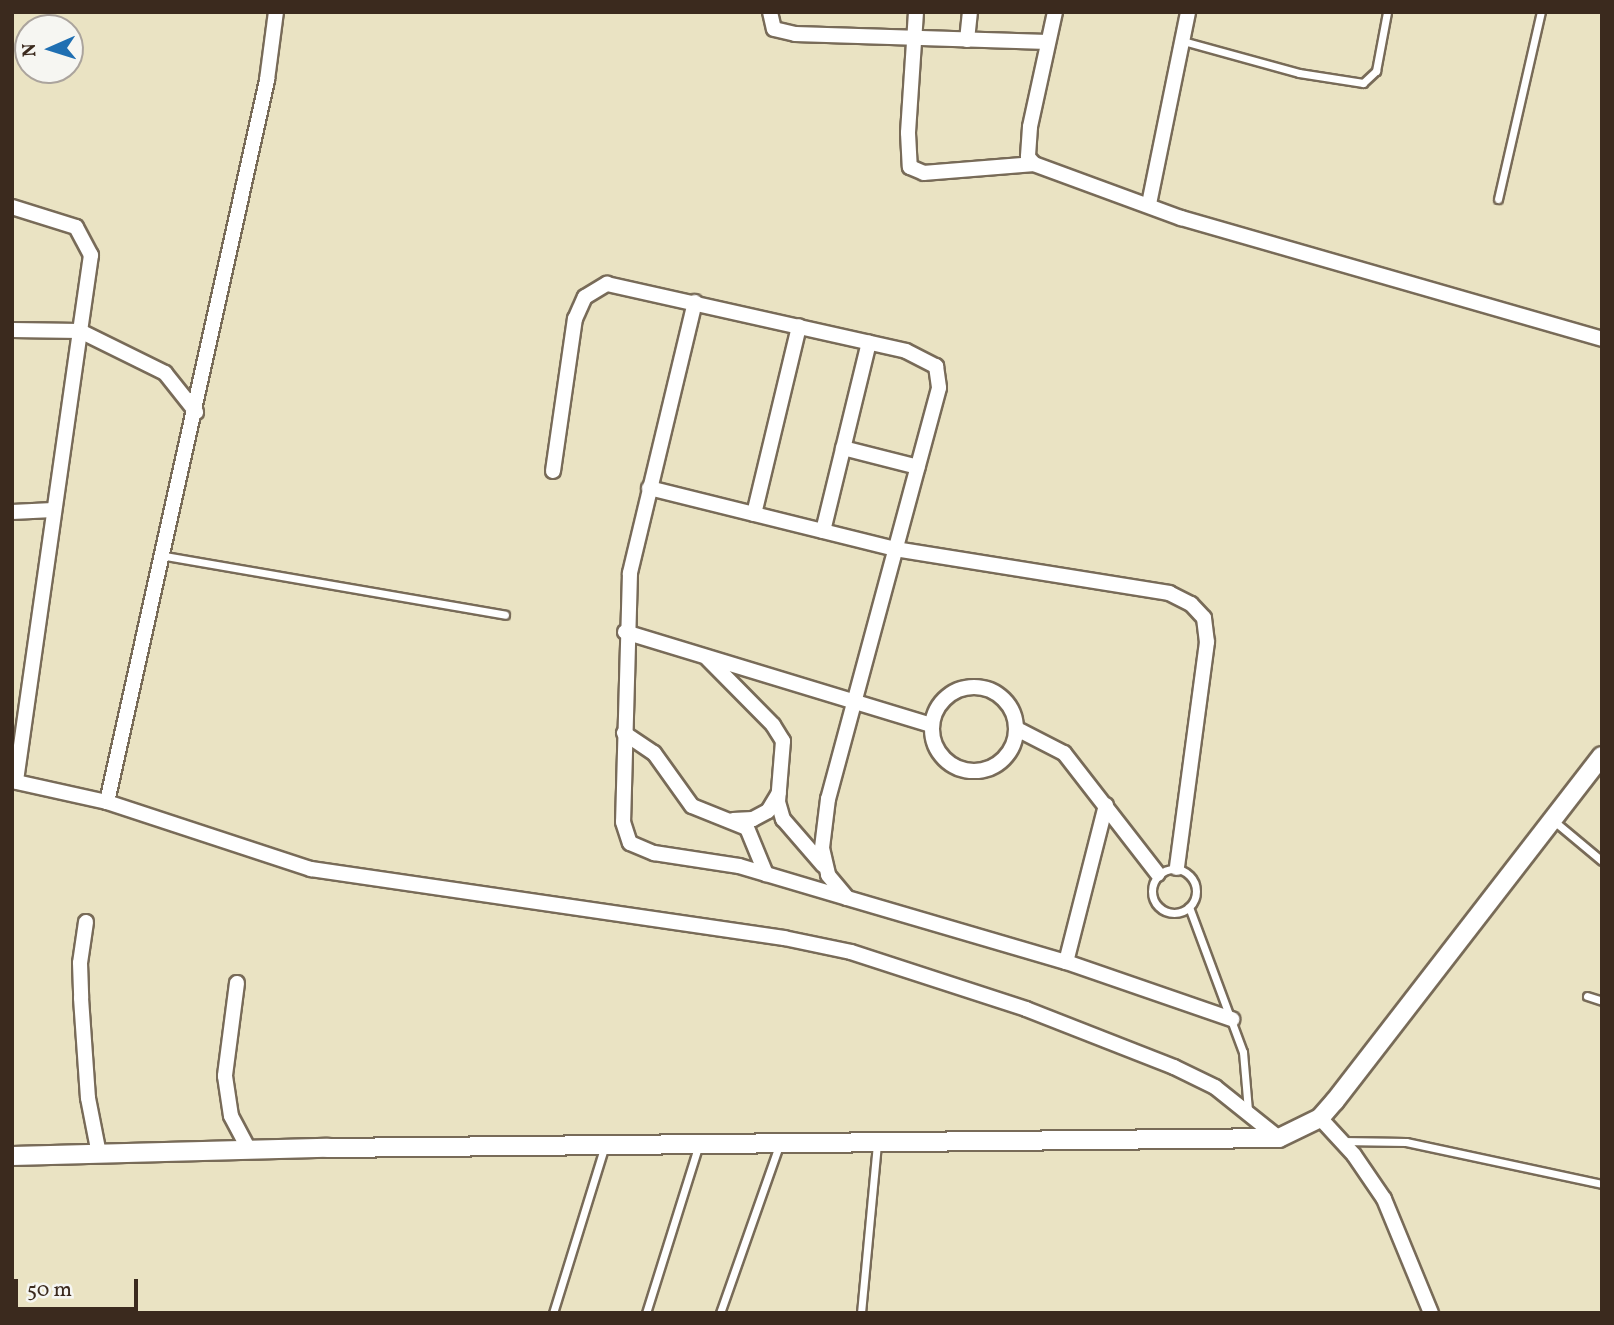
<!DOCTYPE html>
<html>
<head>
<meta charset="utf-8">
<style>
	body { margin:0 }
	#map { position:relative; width:1614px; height:1325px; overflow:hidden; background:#eae3c3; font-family:Vollkorn,serif }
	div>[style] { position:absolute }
	.roads { filter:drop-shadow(2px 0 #786b58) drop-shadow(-2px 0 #786b58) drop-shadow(0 2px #786b58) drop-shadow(0 -2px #786b58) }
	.service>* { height:7px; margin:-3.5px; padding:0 3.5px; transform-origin:3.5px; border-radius:3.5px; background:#fff }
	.service>.ring { margin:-3.5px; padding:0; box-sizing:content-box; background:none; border:7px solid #fff; border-radius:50% }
	.minor>* { height:14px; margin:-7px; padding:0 7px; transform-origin:7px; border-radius:7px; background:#fff }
	.minor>.ring { margin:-7px; padding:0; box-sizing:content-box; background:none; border:14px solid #fff; border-radius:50% }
	.tertiary>* { height:18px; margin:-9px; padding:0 9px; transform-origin:9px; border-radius:9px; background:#fff }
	span { translate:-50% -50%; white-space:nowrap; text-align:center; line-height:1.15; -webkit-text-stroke:5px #f6f6f2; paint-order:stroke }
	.frame { position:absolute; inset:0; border:14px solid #3b2a1e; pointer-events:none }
	.north { position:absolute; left:14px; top:14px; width:70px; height:70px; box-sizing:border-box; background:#f6f6f2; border:2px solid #aba49d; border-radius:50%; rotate:267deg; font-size:19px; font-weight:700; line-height:28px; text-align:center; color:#3b2a1e }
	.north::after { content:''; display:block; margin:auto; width:24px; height:32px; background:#1f6fb2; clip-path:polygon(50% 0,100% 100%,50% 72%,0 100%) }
	.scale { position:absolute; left:14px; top:1279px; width:124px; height:32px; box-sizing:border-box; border:4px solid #3b2a1e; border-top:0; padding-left:9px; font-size:21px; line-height:24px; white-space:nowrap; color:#3b2a1e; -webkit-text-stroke:5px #f6f6f2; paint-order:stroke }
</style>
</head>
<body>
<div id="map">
	<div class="roads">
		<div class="service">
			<i style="left:1183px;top:41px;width:120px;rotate:15.4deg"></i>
			<i style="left:1299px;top:73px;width:65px;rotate:8.9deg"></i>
			<i style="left:1363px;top:83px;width:18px;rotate:-43deg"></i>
			<i style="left:1376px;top:71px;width:60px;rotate:-79.4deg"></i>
			<i style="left:1498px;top:199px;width:192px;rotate:-77.1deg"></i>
			<i style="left:165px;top:556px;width:345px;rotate:9.8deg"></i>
			<i style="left:1554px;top:821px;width:62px;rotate:39.8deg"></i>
			<i class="ring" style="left:1152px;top:869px;width:37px;height:37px"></i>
			<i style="left:1189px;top:907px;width:155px;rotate:69.6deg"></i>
			<i style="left:1243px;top:1052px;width:58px;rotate:85.1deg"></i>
			<i style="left:1587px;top:996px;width:16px;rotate:18deg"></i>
			<i style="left:1341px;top:1141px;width:65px;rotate:0.9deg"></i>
			<i style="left:1406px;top:1142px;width:200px;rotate:12.1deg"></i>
			<i style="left:553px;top:1313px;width:173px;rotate:-72.8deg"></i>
			<i style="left:646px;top:1313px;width:174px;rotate:-72.6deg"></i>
			<i style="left:720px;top:1313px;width:178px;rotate:-70.6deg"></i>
			<i style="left:861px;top:1313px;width:171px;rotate:-84.6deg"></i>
		</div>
		<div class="minor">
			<i style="left:770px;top:12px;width:17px;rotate:77deg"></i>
			<i style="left:774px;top:29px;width:22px;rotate:13deg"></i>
			<i style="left:795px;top:34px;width:253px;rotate:1.8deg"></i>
			<i style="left:916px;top:12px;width:121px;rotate:93.8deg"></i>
			<i style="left:908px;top:133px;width:34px;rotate:87deg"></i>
			<i style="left:910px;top:167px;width:15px;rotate:23deg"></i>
			<i style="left:924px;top:173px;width:110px;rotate:-4.7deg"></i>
			<i style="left:1055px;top:12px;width:118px;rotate:102.3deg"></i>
			<i style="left:1030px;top:127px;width:30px;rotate:94deg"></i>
			<i style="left:1028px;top:157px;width:9px;rotate:49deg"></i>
			<i style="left:1034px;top:164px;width:157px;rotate:20.2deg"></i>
			<i style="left:1181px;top:218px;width:438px;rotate:16deg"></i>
			<i style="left:967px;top:40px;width:28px;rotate:-84deg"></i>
			<i style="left:1149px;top:204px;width:196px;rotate:-78.5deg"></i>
			<i style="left:12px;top:207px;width:67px;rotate:17.4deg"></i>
			<i style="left:76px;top:227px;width:32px;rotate:62deg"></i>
			<i style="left:91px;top:255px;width:77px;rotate:98.2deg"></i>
			<i style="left:80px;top:331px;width:95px;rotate:26.3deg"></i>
			<i style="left:165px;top:373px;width:50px;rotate:51.5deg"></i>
			<i style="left:695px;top:302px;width:279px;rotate:103.5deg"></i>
			<i style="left:630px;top:573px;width:249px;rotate:91.6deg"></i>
			<i style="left:623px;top:822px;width:22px;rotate:72deg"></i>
			<i style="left:630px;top:843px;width:26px;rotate:23deg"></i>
			<i style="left:654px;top:853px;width:86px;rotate:8.7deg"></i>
			<i style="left:739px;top:866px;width:113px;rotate:16.5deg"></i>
			<i style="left:12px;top:330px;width:68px;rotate:0.8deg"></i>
			<i style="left:80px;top:331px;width:455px;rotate:98.1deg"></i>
			<i style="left:843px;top:448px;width:77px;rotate:14.2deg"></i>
			<i style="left:553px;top:471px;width:154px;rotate:-81.8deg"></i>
			<i style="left:575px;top:319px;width:24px;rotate:-66deg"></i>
			<i style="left:585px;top:297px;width:26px;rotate:-31deg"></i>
			<i style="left:607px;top:284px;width:306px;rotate:12.6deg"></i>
			<i style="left:906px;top:351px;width:34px;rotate:27deg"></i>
			<i style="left:936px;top:366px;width:22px;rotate:82deg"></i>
			<i style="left:939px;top:388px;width:426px;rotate:105.1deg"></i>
			<i style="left:828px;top:799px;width:49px;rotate:97deg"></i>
			<i style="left:822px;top:848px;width:28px;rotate:77deg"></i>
			<i style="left:828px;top:875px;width:30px;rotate:50deg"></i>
			<i style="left:847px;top:898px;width:228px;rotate:16.3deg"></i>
			<i style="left:1066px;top:962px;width:176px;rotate:19deg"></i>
			<i style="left:649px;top:488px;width:253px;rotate:13.9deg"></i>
			<i style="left:895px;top:549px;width:278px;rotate:9.1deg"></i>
			<i style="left:1169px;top:593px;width:25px;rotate:27deg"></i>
			<i style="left:1191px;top:604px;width:19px;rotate:47deg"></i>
			<i style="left:1204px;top:618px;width:24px;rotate:83deg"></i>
			<i style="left:1207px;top:642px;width:228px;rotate:97.6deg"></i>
			<i style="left:12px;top:512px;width:41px;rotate:-2.8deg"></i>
			<i style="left:754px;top:514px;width:193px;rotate:-76.5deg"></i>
			<i style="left:823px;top:531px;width:194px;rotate:-76.3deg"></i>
			<i style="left:625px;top:632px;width:320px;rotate:16.9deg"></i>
			<i style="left:707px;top:658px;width:94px;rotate:45.4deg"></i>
			<i style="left:773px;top:725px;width:19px;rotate:58deg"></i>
			<i style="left:783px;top:741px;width:61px;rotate:94.7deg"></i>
			<i style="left:778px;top:802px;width:18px;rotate:74deg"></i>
			<i style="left:783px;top:819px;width:61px;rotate:49deg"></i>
			<i class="ring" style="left:932px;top:687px;width:70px;height:70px"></i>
			<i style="left:1017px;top:729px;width:53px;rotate:27.1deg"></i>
			<i style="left:1064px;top:753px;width:153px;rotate:52.2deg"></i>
			<i style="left:624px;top:733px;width:36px;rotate:34deg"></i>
			<i style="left:654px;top:753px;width:65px;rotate:54.4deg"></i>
			<i style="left:692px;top:806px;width:59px;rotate:21.8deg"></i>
			<i style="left:747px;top:828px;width:50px;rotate:67.6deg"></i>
			<i style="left:12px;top:781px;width:97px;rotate:12.5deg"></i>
			<i style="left:107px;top:802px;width:215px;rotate:18.2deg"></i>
			<i style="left:311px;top:869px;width:478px;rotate:8.3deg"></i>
			<i style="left:784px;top:938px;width:68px;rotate:11.8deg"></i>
			<i style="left:851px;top:952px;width:184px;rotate:18deg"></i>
			<i style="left:1026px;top:1009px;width:159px;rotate:21.4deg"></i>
			<i style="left:1174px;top:1067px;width:46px;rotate:26deg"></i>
			<i style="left:1215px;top:1087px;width:82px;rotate:38.6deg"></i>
			<i style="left:107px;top:802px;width:740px;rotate:-77.5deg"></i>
			<i style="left:267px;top:80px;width:69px;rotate:-82.5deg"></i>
			<i style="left:733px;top:820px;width:20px;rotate:-3deg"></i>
			<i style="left:753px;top:819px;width:17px;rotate:-28deg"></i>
			<i style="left:768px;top:811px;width:21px;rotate:-59deg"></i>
			<i style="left:86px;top:922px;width:41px;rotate:98.3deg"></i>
			<i style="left:80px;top:963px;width:35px;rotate:88deg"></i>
			<i style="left:81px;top:998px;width:100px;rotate:86deg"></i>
			<i style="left:88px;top:1098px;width:57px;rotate:78.9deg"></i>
			<i style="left:1066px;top:962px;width:162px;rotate:-75.7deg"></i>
			<i style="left:237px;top:983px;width:94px;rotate:97.4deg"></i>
			<i style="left:225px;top:1076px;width:40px;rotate:81.5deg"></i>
			<i style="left:231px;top:1116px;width:38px;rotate:62deg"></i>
			<i style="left:1320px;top:1118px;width:50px;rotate:47.4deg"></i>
			<i style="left:1354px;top:1155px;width:53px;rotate:55.7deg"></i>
			<i style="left:1384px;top:1199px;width:123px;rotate:67.6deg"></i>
		</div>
		<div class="tertiary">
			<i style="left:12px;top:1156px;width:315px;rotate:-1.5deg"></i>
			<i style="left:327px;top:1148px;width:952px;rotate:-0.6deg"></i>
			<i style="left:1279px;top:1138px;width:46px;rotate:-26deg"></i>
			<i style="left:1320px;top:1118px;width:23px;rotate:-49deg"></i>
			<i style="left:1335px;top:1101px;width:436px;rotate:-52.3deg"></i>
		</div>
	</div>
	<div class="frame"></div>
	<div class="north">N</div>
	<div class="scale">50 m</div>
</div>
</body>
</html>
